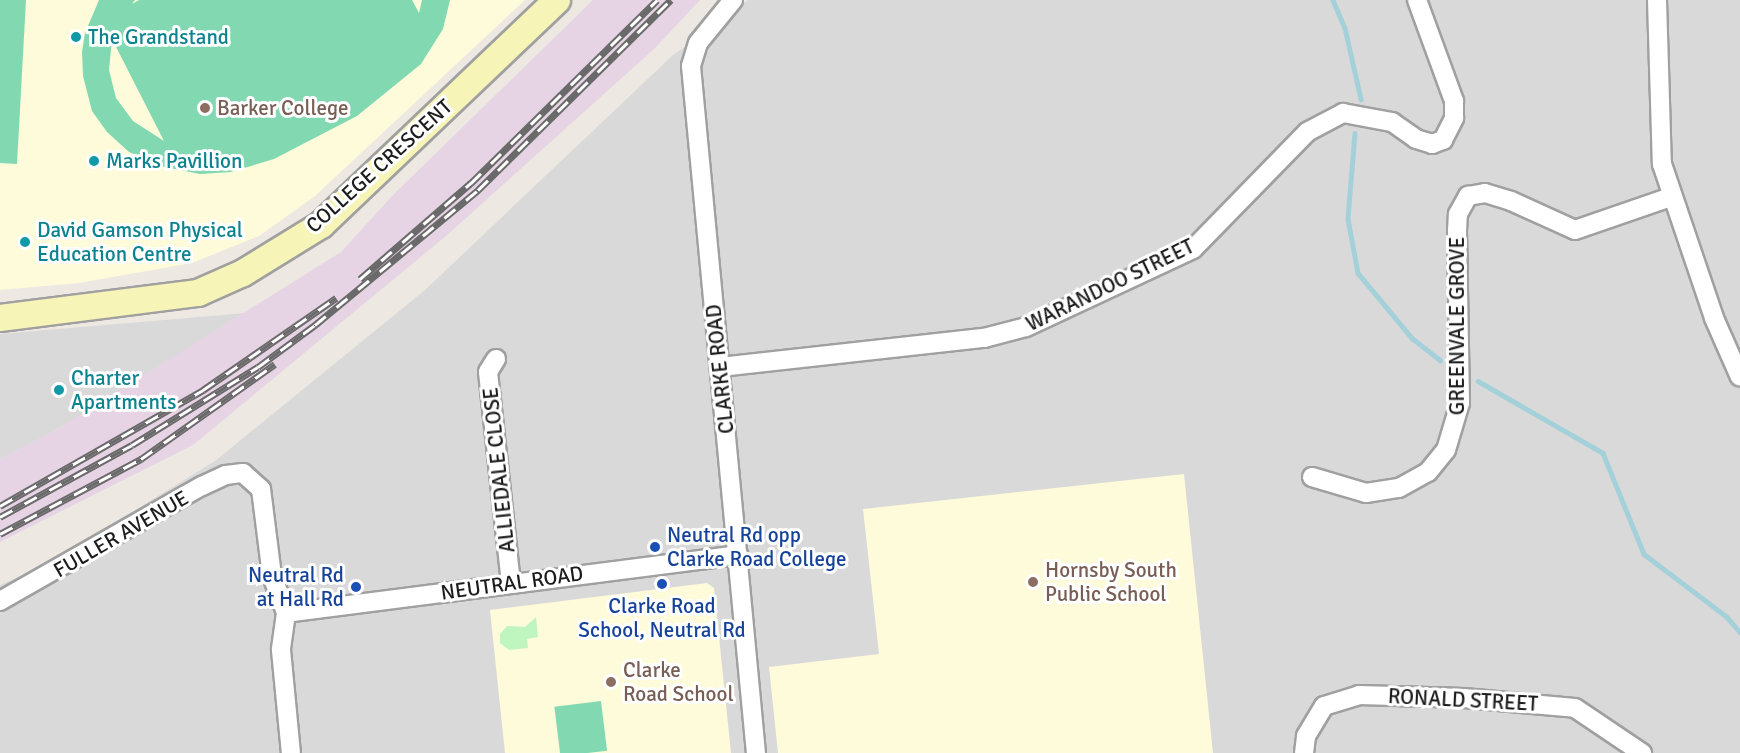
<!DOCTYPE html>
<html>
<head>
<meta charset="utf-8">
<style>
	body { margin:0 }
	#map { position:relative; width:1740px; height:753px; overflow:hidden; background:#ede8e2; font-family:Signika,sans-serif }
	div>[style] { position:absolute }
	.residential>* { inset:0; background:#dad9d9 }
	.industrial>* { inset:0; background:#e6d4e4 }
	.education>* { inset:0; background:#fdfbda }
	.park>* { inset:0; background:#bff6bf }
	.pitch>* { inset:0; background:#82d9b1; transform-origin:0 0 }
	.stream>* { height:4.5px; margin:-2.25px; padding:0 2.25px; transform-origin:2.25px; border-radius:2.25px; background:#a4d1d9 }
	.roads { filter:drop-shadow(2px 0 #a0a0a0) drop-shadow(-2px 0 #a0a0a0) drop-shadow(0 2px #a0a0a0) drop-shadow(0 -2px #a0a0a0) }
	.street>* { height:18px; margin:-9px; padding:0 9px; transform-origin:9px; border-radius:9px; background:#fff }
	.secondary>* { height:26px; margin:-13px; padding:0 13px; transform-origin:13px; border-radius:13px; background:#f6f4b7 }
	.rail>* { height:7px; margin-top:-3.5px; transform-origin:0; background:repeating-linear-gradient(90deg,#fff 0 14px,#6a6a6a 0 28px); box-sizing:border-box; border-block:2px solid #6a6a6a }
	.dots>* { width:16px; height:16px; translate:-50% -50%; box-sizing:border-box; border:3px solid #fff; border-radius:50% }
	span { translate:-50% -50%; white-space:nowrap; text-align:center; line-height:1.15; -webkit-text-stroke:6px #fff; paint-order:stroke }
	.culture-label { font-size:21px; color:#0d838f }
	.left { translate:0 -50%; text-align:left }
	.education-label { font-size:21px; color:#785e54 }
	.street-label { font-size:21px; color:#1c1c1c }
	.transit-label { font-size:21px; color:#164399 }
	.right { translate:-100% -50%; text-align:right }
</style>
</head>
<body>
<div id="map">
	<div class="residential">
		<i style="clip-path:polygon(748px 0,1740px 0,1740px 753px,0 753px,0 585px,44px 566px,215px 461px,425px 290px,672px 56px)"></i>
		<i style="clip-path:polygon(246px 313px,53px 432px,0 459px,0 334px)"></i>
	</div>
	<div class="industrial">
		<i style="clip-path:polygon(593px 0,700px 0,654px 49px,446px 236px,193px 445px,0 542px,0 459px,53px 432px,341px 252px,393px 195px)"></i>
	</div>
	<div class="education">
		<i style="clip-path:polygon(0 0,525px 0,315px 196px,259px 236px,192px 263px,79px 283px,0 290px)"></i>
		<i style="clip-path:polygon(1184px 474px,1213px 753px,778px 753px,769px 667px,879px 654px,863px 509px)"></i>
		<i style="clip-path:polygon(707px 583px,714px 588px,731px 753px,505px 753px,490px 610px)"></i>
	</div>
	<div class="park">
		<i style="clip-path:polygon(536px 617px,538px 637px,527px 639px,528px 648px,509px 650px,500px 643px,500px 634px,507px 626px,525px 627px)"></i>
	</div>
	<div class="pitch">
		<i style="clip-path:polygon(0 0,26px 0,17px 164px,0 163px)"></i>
		<i style="clip-path:polygon(evenodd,99px 0,135px 0,132px 4px,139px 0,412px 0,419px 13px,422px 0,450px 0,443px 29px,421px 64px,357px 116px,274px 159px,231px 172px,200px 174px,164px 167px,129px 152px,107px 132px,92px 111px,83px 76px,82px 52px,85px 33px,99px 0,112px 39px,164px 141px,133px 121px,116px 98px,109px 70px,112px 39px)"></i>
		<i style="left:601px;top:701px;width:50px;height:47px;rotate:83deg"></i>
	</div>
	<div class="stream">
		<i style="left:1333px;top:0;width:30px;rotate:67deg"></i>
		<i style="left:1345px;top:28px;width:73px;rotate:77.3deg"></i>
		<i style="left:1355px;top:133px;width:86px;rotate:94.7deg"></i>
		<i style="left:1348px;top:219px;width:55px;rotate:79.5deg"></i>
		<i style="left:1358px;top:273px;width:85px;rotate:50.3deg"></i>
		<i style="left:1412px;top:338px;width:36px;rotate:38deg"></i>
		<i style="left:1478px;top:381px;width:144px;rotate:29.9deg"></i>
		<i style="left:1603px;top:453px;width:109px;rotate:67.9deg"></i>
		<i style="left:1644px;top:554px;width:103px;rotate:37.1deg"></i>
		<i style="left:1726px;top:616px;width:21px;rotate:49deg"></i>
	</div>
	<div class="roads">
		<div class="street">
			<i style="left:733px;top:0;width:55px;rotate:129.1deg"></i>
			<i style="left:698px;top:43px;width:24px;rotate:107deg"></i>
			<i style="left:691px;top:66px;width:690px;rotate:84.6deg"></i>
			<i style="left:1657px;top:0;width:164px;rotate:88.3deg"></i>
			<i style="left:1662px;top:164px;width:163px;rotate:71.3deg"></i>
			<i style="left:1714px;top:318px;width:64px;rotate:66.2deg"></i>
			<i style="left:496px;top:359px;width:15px;rotate:122deg"></i>
			<i style="left:488px;top:372px;width:213px;rotate:83.8deg"></i>
			<i style="left:720px;top:367px;width:266px;rotate:-6.3deg"></i>
			<i style="left:984px;top:338px;width:43px;rotate:-14.7deg"></i>
			<i style="left:1026px;top:327px;width:184px;rotate:-25deg"></i>
			<i style="left:1193px;top:249px;width:163px;rotate:-45.7deg"></i>
			<i style="left:1307px;top:132px;width:41px;rotate:-27.8deg"></i>
			<i style="left:1343px;top:113px;width:50px;rotate:10.4deg"></i>
			<i style="left:1392px;top:122px;width:29px;rotate:35deg"></i>
			<i style="left:1416px;top:139px;width:17px;rotate:17deg"></i>
			<i style="left:1432px;top:144px;width:12px;rotate:-20deg"></i>
			<i style="left:1443px;top:140px;width:25px;rotate:-63deg"></i>
			<i style="left:1454px;top:118px;width:17px;rotate:-90deg"></i>
			<i style="left:1454px;top:101px;width:108px;rotate:-110.1deg"></i>
			<i style="left:1312px;top:477px;width:56px;rotate:16.5deg"></i>
			<i style="left:1366px;top:493px;width:33px;rotate:-9deg"></i>
			<i style="left:1399px;top:488px;width:33px;rotate:-29deg"></i>
			<i style="left:1428px;top:472px;width:28px;rotate:-51deg"></i>
			<i style="left:1446px;top:450px;width:49px;rotate:-73.4deg"></i>
			<i style="left:1460px;top:403px;width:172px;rotate:-91deg"></i>
			<i style="left:1457px;top:231px;width:17px;rotate:-87deg"></i>
			<i style="left:1458px;top:214px;width:21px;rotate:-61deg"></i>
			<i style="left:1468px;top:196px;width:17px;rotate:-10deg"></i>
			<i style="left:1485px;top:193px;width:27px;rotate:17deg"></i>
			<i style="left:1511px;top:201px;width:70px;rotate:24.4deg"></i>
			<i style="left:1575px;top:230px;width:102px;rotate:-19deg"></i>
			<i style="left:0;top:601px;width:232px;rotate:-29.7deg"></i>
			<i style="left:202px;top:486px;width:26px;rotate:-25deg"></i>
			<i style="left:226px;top:475px;width:17px;rotate:-7deg"></i>
			<i style="left:243px;top:473px;width:24px;rotate:42deg"></i>
			<i style="left:261px;top:489px;width:88px;rotate:82.8deg"></i>
			<i style="left:272px;top:576px;width:40px;rotate:69deg"></i>
			<i style="left:286px;top:613px;width:37px;rotate:98deg"></i>
			<i style="left:281px;top:650px;width:103px;rotate:84.5deg"></i>
			<i style="left:286px;top:613px;width:456px;rotate:-7.3deg"></i>
			<i style="left:1304px;top:753px;width:17px;rotate:-83deg"></i>
			<i style="left:1306px;top:736px;width:35px;rotate:-59deg"></i>
			<i style="left:1324px;top:706px;width:37px;rotate:-17deg"></i>
			<i style="left:1359px;top:695px;width:105px;rotate:1.6deg"></i>
			<i style="left:1464px;top:698px;width:111px;rotate:5.1deg"></i>
			<i style="left:1575px;top:708px;width:81px;rotate:33.9deg"></i>
		</div>
		<div class="secondary">
			<i style="left:0;top:318px;width:200px;rotate:-7.2deg"></i>
			<i style="left:198px;top:293px;width:49px;rotate:-24deg"></i>
			<i style="left:243px;top:273px;width:92px;rotate:-31.6deg"></i>
			<i style="left:321px;top:225px;width:326px;rotate:-43.6deg"></i>
		</div>
	</div>
	<div class="rail">
		<i style="left:360px;top:279px;width:147px;rotate:-40.9deg"></i>
		<i style="left:471px;top:183px;width:261px;rotate:-44.5deg"></i>
		<i style="left:0;top:506px;width:234px;rotate:-29.7deg"></i>
		<i style="left:203px;top:390px;width:162px;rotate:-34.7deg"></i>
		<i style="left:0;top:517px;width:150px;rotate:-28.6deg"></i>
		<i style="left:132px;top:445px;width:148px;rotate:-31.8deg"></i>
		<i style="left:258px;top:367px;width:71px;rotate:-36.4deg"></i>
		<i style="left:315px;top:325px;width:212px;rotate:-39.6deg"></i>
		<i style="left:478px;top:190px;width:271px;rotate:-44.6deg"></i>
		<i style="left:0;top:534px;width:160px;rotate:-28deg"></i>
		<i style="left:141px;top:459px;width:164px;rotate:-35.3deg"></i>
	</div>
	<div class="dots">
		<i style="left:76px;top:37px;background:#0f9aa8"></i>
		<i style="left:205px;top:108px;background:#8d6e63"></i>
		<i style="left:94px;top:161px;background:#0f9aa8"></i>
		<i style="left:25px;top:242px;background:#0f9aa8"></i>
		<i style="left:59px;top:390px;background:#0f9aa8"></i>
		<i style="left:655px;top:547px;background:#1a4fb4"></i>
		<i style="left:1033px;top:582px;background:#8d6e63"></i>
		<i style="left:662px;top:584px;background:#1a4fb4"></i>
		<i style="left:356px;top:587px;background:#1a4fb4"></i>
		<i style="left:611px;top:682px;background:#8d6e63"></i>
	</div>
	<div class="culture-label">
		<span class="left" style="left:88px;top:37px">The Grandstand</span>
		<span class="left" style="left:106px;top:161px">Marks Pavillion</span>
		<span class="left" style="left:37px;top:242px">David Gamson Physical<br>Education Centre</span>
		<span class="left" style="left:71px;top:390px">Charter<br>Apartments</span>
	</div>
	<div class="education-label">
		<span class="left" style="left:217px;top:108px">Barker College</span>
		<span class="left" style="left:1045px;top:582px">Hornsby South<br>Public School</span>
		<span class="left" style="left:623px;top:682px">Clarke<br>Road School</span>
	</div>
	<div class="street-label">
		<span style="left:379px;top:166px;rotate:-42deg">COLLEGE CRESCENT</span>
		<span style="left:1110px;top:285px;rotate:-26deg">WARANDOO STREET</span>
		<span style="left:1457px;top:326px;rotate:-90deg">GREENVALE GROVE</span>
		<span style="left:720px;top:369px;rotate:-96deg">CLARKE ROAD</span>
		<span style="left:499px;top:470px;rotate:-96deg">ALLIEDALE CLOSE</span>
		<span style="left:121px;top:534px;rotate:-30deg">FULLER AVENUE</span>
		<span style="left:512px;top:583px;rotate:-8deg">NEUTRAL ROAD</span>
		<span style="left:1463px;top:700px;rotate:3deg">RONALD STREET</span>
	</div>
	<div class="transit-label">
		<span class="left" style="left:667px;top:547px">Neutral Rd opp<br>Clarke Road College</span>
		<span class="right" style="left:344px;top:587px">Neutral Rd<br>at Hall Rd</span>
		<span style="left:662px;top:618px">Clarke Road<br>School, Neutral Rd</span>
	</div>
</div>
</body>
</html>
